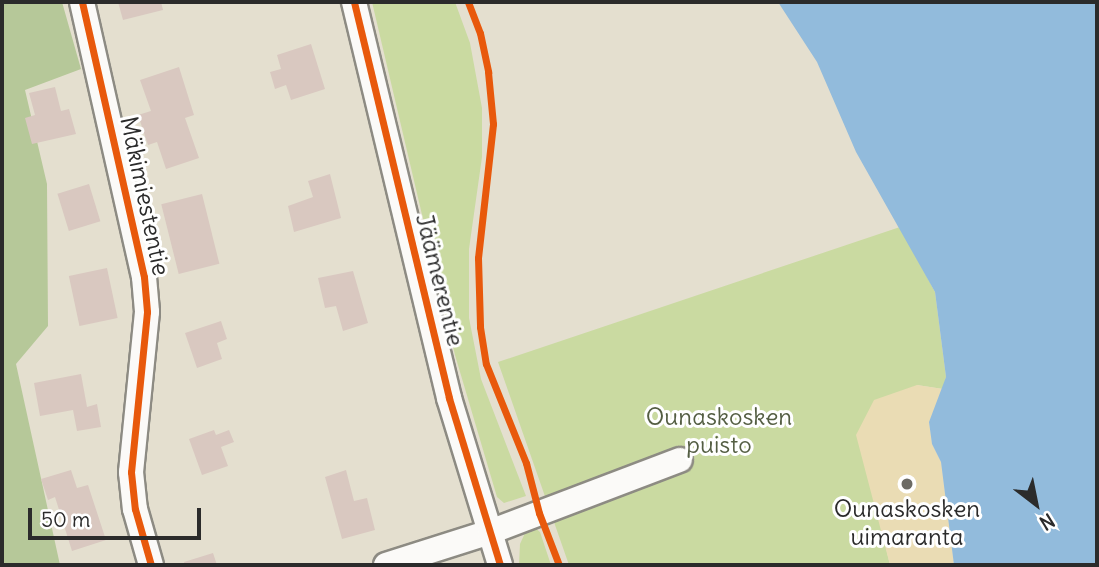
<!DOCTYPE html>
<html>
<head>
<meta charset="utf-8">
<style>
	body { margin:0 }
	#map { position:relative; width:1099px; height:567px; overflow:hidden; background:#e4dfcf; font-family:Delius,sans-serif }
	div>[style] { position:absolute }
	.green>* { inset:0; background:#cadaa1 }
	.forest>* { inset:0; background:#b6c899 }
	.sand>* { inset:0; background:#eadcb4 }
	.water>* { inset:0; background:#92bbdc }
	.building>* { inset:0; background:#d9c8c0; transform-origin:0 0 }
	.roads { filter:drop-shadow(2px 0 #8d8b83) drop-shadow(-2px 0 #8d8b83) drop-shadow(0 2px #8d8b83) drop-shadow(0 -2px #8d8b83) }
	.street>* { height:24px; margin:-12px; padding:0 12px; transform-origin:12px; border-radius:12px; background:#fbfaf8 }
	.cycleway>* { height:7px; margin:-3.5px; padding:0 3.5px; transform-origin:3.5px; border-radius:3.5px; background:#e8590c }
	.dots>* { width:19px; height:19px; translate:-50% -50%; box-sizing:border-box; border:4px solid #fff; border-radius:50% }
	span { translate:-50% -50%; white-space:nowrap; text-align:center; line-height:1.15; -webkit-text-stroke:6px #fff; paint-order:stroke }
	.street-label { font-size:24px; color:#2b2b2b }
	.park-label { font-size:24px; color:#545e43 }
	.poi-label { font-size:24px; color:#2b2b2b }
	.frame { position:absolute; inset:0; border:4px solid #2b2b2b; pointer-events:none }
	.north { position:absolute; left:1001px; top:469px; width:70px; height:70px; -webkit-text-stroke:5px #fff; paint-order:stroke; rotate:148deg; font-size:19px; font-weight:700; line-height:28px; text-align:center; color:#2b2b2b }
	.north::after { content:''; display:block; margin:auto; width:24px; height:32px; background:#2b2b2b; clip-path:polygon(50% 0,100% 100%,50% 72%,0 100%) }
	.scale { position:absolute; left:28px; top:508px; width:173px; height:32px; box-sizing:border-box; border:4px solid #2b2b2b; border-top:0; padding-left:9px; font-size:21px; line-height:24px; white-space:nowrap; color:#2b2b2b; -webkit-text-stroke:5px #fff; paint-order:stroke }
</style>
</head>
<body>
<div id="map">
	<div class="green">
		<i style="clip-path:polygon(372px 2px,455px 2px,470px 43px,482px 108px,482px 157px,469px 249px,469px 318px,481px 379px,526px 496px,504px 503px,497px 497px,455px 355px)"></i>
		<i style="clip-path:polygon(900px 227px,935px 292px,946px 377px,943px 389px,917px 385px,876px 506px,890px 565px,569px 565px,498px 362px)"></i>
		<i style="clip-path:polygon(534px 527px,540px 532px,551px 565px,519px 565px,520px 544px,525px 533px)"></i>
	</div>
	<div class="forest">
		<i style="clip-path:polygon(2px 2px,62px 2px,81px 69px,25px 90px,47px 184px,48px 326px,16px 364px,60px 565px,2px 565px)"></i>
	</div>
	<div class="sand">
		<i style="clip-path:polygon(917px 385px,943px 389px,929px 422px,932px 444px,941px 462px,954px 565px,890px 565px,856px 435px,874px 400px)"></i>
	</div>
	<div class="water">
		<i style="clip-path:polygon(778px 2px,1097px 2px,1097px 565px,954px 565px,941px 462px,932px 444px,929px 422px,946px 377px,935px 292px,856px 152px,817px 62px)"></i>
	</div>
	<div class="building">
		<i style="clip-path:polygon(118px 2px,161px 2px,163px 10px,123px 20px)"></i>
		<i style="clip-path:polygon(311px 44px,325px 89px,291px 100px,286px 85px,275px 89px,270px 72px,281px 69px,277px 55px)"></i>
		<i style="clip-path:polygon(179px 67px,194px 115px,185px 118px,199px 158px,166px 169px,157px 142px,148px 145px,138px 115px,151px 111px,140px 80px)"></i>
		<i style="clip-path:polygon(55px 87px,61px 111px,69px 109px,76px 134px,32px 144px,25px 118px,35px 115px,29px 93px)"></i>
		<i style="clip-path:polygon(330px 174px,341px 218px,294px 232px,288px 206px,313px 197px,308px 181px)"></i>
		<i style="left:89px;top:184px;width:39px;height:33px;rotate:73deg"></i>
		<i style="left:202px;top:194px;width:72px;height:42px;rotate:76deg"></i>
		<i style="left:107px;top:268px;width:51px;height:39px;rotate:78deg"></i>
		<i style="clip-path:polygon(353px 271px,368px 323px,343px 331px,336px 306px,325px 308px,318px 278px)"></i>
		<i style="clip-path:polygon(221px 321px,227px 339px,217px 343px,222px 359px,197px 368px,185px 333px)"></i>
		<i style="clip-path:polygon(81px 374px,87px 407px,97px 404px,101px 427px,77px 431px,73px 410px,40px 416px,34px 383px)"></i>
		<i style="clip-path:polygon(214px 430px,216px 435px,229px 430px,234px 442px,221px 447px,228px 466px,202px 475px,189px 439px)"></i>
		<i style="clip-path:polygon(71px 470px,77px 488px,88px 485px,106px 540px,72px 551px,55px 497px,48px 500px,41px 479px)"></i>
		<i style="clip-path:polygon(346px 470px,354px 501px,367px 498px,375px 530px,342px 539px,325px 477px)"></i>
		<i style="clip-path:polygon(213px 553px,217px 565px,185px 565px,184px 562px)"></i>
	</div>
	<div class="roads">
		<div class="street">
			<i style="left:82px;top:2px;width:282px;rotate:77.3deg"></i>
			<i style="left:144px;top:277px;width:35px;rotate:85deg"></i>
			<i style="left:147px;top:312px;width:161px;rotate:95.7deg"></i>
			<i style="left:131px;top:472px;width:37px;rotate:84deg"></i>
			<i style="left:135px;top:509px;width:58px;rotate:74.1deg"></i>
			<i style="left:354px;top:2px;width:407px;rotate:76.5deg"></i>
			<i style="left:449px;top:398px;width:175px;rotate:73deg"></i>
			<i style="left:386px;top:565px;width:109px;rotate:-17.6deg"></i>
			<i style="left:490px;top:532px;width:203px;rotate:-20.8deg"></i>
		</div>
	</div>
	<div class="cycleway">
		<i style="left:82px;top:2px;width:282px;rotate:77.3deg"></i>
		<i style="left:144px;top:277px;width:35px;rotate:85deg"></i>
		<i style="left:147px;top:312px;width:161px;rotate:95.7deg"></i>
		<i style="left:131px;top:472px;width:37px;rotate:84deg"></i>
		<i style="left:135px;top:509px;width:58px;rotate:74.1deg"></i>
		<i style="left:354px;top:2px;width:407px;rotate:76.5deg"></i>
		<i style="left:449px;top:398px;width:175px;rotate:73deg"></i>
		<i style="left:468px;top:2px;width:33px;rotate:69deg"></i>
		<i style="left:480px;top:33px;width:40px;rotate:78deg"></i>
		<i style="left:488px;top:72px;width:52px;rotate:84.5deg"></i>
		<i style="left:493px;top:124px;width:135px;rotate:96.4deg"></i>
		<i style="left:478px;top:258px;width:69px;rotate:88.3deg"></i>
		<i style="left:480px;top:327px;width:37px;rotate:81deg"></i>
		<i style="left:486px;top:364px;width:107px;rotate:68deg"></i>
		<i style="left:526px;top:463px;width:52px;rotate:75.4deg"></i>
		<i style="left:539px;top:513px;width:56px;rotate:69deg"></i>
	</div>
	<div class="dots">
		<i style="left:907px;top:484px;background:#6c6a64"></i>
	</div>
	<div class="street-label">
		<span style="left:145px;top:196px;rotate:78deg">Mäkimiestentie</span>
		<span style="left:440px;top:280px;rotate:76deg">Jäämerentie</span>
	</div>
	<div class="park-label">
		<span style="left:719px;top:431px">Ounaskosken<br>puisto</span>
	</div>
	<div class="poi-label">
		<span style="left:907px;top:523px">Ounaskosken<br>uimaranta</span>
	</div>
	<div class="frame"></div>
	<div class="north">N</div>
	<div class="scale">50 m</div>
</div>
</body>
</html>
